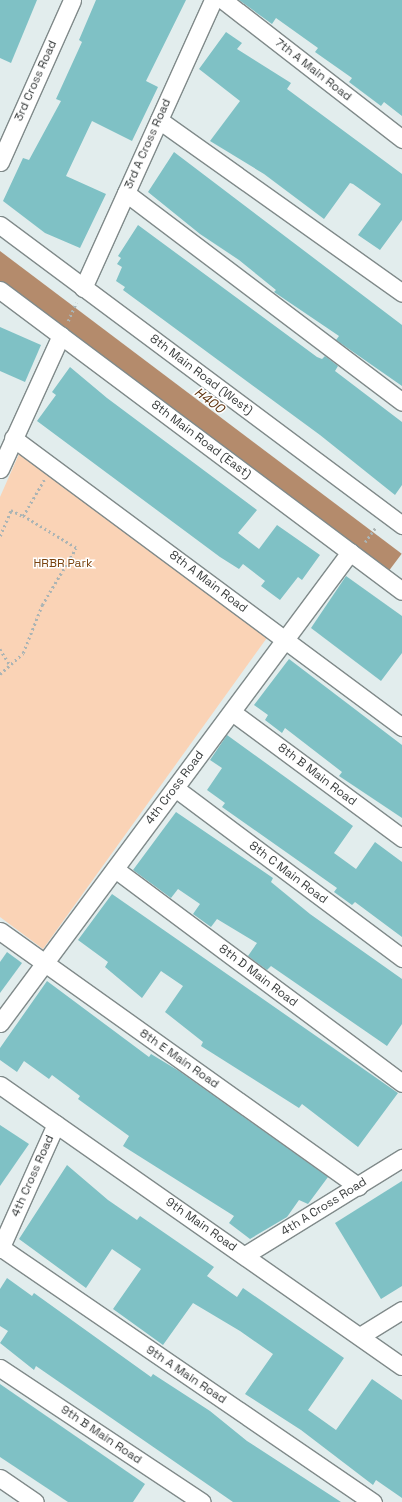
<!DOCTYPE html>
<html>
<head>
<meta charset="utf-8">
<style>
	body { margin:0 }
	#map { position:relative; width:402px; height:1502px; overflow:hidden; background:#e2eded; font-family:"Space Grotesk",sans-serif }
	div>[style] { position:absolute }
	.green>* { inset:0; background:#fad3b6 }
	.water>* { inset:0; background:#b48b6c; transform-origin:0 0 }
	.building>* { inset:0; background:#7fc1c5 }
	.path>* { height:2.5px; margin-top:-1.25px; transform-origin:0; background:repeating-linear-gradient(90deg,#abb4b4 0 2px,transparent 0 5px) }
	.roads { filter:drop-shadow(1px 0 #808a8a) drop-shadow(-1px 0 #808a8a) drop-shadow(0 1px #808a8a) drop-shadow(0 -1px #808a8a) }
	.minor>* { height:17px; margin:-8.5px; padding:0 8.5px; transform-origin:8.5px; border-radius:8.5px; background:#fff }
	span { translate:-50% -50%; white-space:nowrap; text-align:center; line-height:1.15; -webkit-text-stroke:3px #fff; paint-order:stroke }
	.street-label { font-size:12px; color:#373b3b }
	.park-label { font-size:12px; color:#79430f }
	.water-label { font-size:13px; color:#5b310b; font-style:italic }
</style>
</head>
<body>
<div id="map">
	<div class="green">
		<i style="clip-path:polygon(19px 454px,269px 635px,43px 949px,0 917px,0 497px)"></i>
	</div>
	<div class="water">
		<i style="left:0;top:251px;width:503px;height:24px;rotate:37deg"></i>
	</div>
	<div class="building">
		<i style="clip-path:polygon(0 0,37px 0,11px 63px,0 58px)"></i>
		<i style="clip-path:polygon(96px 0,186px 0,146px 81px,158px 87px,132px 141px,92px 121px,66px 176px,106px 194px,80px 248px,45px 233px,3px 201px,23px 158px,29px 160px,61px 101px,56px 99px,82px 42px,79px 40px)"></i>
		<i style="clip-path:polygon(239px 0,402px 0,402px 116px,384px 102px,381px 106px,349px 82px,352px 78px,315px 52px,318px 48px,276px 18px,272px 24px)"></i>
		<i style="clip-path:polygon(226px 32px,242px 43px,237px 49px,291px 83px,287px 89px,402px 174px,402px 220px,380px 250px,358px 235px,381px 204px,353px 184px,350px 183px,324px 219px,264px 174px,210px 141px,240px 101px,199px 69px)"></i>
		<i style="clip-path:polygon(174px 152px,402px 325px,402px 386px,336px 340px,339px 336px,274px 292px,276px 290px,239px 260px,200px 234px,148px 192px)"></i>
		<i style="clip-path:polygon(138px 225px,317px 357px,322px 359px,325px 356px,338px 366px,335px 371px,402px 422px,402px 485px,395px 495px,320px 435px,123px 290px,125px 287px,116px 281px,122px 267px,117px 264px,121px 258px,118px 256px)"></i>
		<i style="clip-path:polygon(0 327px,41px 345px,25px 382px,0 371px)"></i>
		<i style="clip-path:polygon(70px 367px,107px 398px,257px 510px,238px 533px,259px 549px,277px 525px,320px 555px,302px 580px,298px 577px,280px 600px,261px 586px,265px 581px,243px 564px,239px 569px,220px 557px,37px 421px,56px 395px,52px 392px)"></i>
		<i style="clip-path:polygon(346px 576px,402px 616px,402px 653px,381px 681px,311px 628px)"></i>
		<i style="clip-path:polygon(289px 659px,402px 745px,402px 818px,339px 776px,342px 772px,285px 728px,282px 733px,265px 720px,268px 715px,254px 705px)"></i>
		<i style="clip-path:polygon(227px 735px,353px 826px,334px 853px,356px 869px,375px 842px,402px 862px,402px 937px,355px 902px,352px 905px,334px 892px,337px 888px,222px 807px,225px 803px,207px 790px,222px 768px,210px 760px)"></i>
		<i style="clip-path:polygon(176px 812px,273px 878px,271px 882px,310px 914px,402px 979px,402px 1024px,387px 1046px,271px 966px,267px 970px,248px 956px,257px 943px,217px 919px,211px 927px,193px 914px,200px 904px,178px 889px,171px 898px,133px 870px)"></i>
		<i style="clip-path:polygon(112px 894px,398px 1093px,358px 1147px,302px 1104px,299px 1108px,201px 1046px,203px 1042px,165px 1012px,183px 986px,161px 971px,142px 998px,105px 967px,108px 962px,78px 940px)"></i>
		<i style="clip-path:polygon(7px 952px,22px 963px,0 993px,0 962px)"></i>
		<i style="clip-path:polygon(47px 981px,149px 1057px,151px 1054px,179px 1071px,328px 1177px,308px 1204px,299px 1200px,287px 1217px,250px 1239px,229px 1223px,234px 1216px,123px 1146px,129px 1136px,78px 1099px,80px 1096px,52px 1075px,49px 1079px,24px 1061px,17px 1072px,0 1060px,0 1048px)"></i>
		<i style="clip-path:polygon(0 1125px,29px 1144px,0 1186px)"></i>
		<i style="clip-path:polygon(67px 1165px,108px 1200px,137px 1220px,140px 1216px,214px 1267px,207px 1276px,237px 1297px,243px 1288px,344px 1358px,308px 1410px,336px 1430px,372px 1379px,402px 1400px,402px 1498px,376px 1480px,373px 1485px,301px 1430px,245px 1394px,273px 1354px,240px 1331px,193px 1303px,163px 1345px,113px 1309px,141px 1269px,112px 1249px,86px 1288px,19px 1239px)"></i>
		<i style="clip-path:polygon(402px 1181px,402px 1286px,381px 1299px,335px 1223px)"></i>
		<i style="clip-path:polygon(7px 1278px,32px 1296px,34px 1293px,151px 1377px,153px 1374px,210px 1411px,247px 1441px,341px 1502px,233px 1502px,36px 1366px,34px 1370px,0 1343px,8px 1331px,0 1326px,0 1289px)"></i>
		<i style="clip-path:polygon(0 1384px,145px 1484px,133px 1502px,68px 1502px,0 1457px)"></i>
	</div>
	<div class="path">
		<i style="left:68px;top:321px;width:20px;rotate:-66deg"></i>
		<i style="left:0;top:536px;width:28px;rotate:-67deg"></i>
		<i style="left:11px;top:510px;width:13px;rotate:27deg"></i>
		<i style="left:365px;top:542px;width:19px;rotate:-54deg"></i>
		<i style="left:0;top:649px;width:19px;rotate:58deg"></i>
		<i style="left:0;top:674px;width:31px;rotate:-42deg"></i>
		<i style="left:23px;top:653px;width:52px;rotate:-68.4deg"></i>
		<i style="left:42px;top:605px;width:66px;rotate:-59.2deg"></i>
		<i style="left:76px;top:548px;width:62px;rotate:-148.9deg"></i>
		<i style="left:23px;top:516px;width:42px;rotate:-59.7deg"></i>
	</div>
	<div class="roads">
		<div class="minor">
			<i style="left:223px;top:0;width:227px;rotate:37.8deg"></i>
			<i style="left:159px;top:120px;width:298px;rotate:35.4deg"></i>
			<i style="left:0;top:162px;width:177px;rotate:-66deg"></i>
			<i style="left:126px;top:193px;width:346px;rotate:37.1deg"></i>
			<i style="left:0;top:225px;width:502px;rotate:36.73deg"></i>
			<i style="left:83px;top:288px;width:316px;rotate:-65.7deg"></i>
			<i style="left:0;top:290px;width:502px;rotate:36.82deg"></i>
			<i style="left:13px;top:438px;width:485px;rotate:36.6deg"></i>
			<i style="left:0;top:469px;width:147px;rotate:-65.5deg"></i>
			<i style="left:232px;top:712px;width:212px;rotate:36.5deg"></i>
			<i style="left:175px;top:788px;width:284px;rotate:36.8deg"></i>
			<i style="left:115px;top:869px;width:358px;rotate:36.7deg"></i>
			<i style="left:0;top:931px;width:440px;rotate:35.5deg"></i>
			<i style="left:0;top:1023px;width:587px;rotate:-53.38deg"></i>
			<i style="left:0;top:1085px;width:490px;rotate:35deg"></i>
			<i style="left:0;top:1247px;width:452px;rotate:34.4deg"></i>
			<i style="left:0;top:1249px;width:137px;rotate:-65.9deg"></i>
			<i style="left:245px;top:1255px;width:185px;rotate:-31.7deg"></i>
			<i style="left:360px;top:1336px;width:49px;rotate:-31.8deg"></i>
			<i style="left:0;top:1368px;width:242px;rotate:33.6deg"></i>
			<i style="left:0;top:1478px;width:42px;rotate:34.4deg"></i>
		</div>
	</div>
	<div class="street-label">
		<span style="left:313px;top:70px;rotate:38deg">7th A Main Road</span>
		<span style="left:36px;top:81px;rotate:-66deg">3rd Cross Road</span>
		<span style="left:148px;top:144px;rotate:-66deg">3rd A Cross Road</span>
		<span style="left:201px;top:375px;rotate:37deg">8th Main Road (West)</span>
		<span style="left:201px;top:440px;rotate:37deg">8th Main Road (East)</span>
		<span style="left:208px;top:582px;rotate:37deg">8th A Main Road</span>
		<span style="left:317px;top:775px;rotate:37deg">8th B Main Road</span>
		<span style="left:175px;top:788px;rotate:-53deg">4th Cross Road</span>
		<span style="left:288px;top:873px;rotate:37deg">8th C Main Road</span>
		<span style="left:258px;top:976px;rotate:37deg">8th D Main Road</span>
		<span style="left:179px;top:1059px;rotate:35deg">8th E Main Road</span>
		<span style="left:33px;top:1176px;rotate:-66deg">4th Cross Road</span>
		<span style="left:324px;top:1207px;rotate:-32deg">4th A Cross Road</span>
		<span style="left:201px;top:1225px;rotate:35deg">9th Main Road</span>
		<span style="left:186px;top:1375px;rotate:34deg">9th A Main Road</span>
		<span style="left:101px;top:1435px;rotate:34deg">9th B Main Road</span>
	</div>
	<div class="park-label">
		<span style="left:63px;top:564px">HRBR Park</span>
	</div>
	<div class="water-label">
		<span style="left:209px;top:401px;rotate:37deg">H400</span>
	</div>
</div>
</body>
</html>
